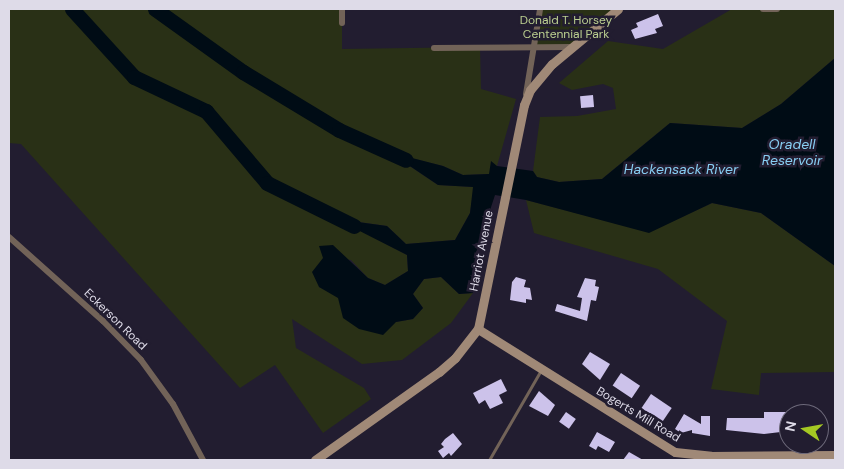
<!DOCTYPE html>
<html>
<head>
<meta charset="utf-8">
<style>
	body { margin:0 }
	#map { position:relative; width:844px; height:469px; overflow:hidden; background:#221d30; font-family:"DM Sans",sans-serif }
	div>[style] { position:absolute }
	.green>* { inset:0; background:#293016 }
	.water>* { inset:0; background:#000c15 }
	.river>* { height:15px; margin:-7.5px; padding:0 7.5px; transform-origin:7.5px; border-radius:7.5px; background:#000c15 }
	.building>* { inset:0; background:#ccc2ea; transform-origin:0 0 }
	.lane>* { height:3px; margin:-1.5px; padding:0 1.5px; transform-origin:1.5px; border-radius:1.5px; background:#726358 }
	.street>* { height:6px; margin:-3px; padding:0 3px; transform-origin:3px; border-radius:3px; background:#726358 }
	.secondary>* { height:9px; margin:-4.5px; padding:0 4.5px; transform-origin:4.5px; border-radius:4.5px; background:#a08977 }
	span { translate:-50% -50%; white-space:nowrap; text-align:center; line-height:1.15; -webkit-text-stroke:5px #221d30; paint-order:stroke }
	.park-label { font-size:12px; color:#bbcf90 }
	.street-label { font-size:12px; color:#dedbe8 }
	.water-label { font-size:14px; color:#88cef3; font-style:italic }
	.frame { position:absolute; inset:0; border:10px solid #dedbe8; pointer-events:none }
	.north { position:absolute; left:779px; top:404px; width:50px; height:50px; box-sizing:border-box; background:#221d30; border:1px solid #6d697a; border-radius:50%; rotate:282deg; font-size:14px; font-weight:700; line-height:20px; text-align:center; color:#dedbe8 }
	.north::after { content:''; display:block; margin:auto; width:18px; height:22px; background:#a5c823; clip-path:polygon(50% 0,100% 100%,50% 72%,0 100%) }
</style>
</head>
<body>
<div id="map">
	<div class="green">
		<i style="clip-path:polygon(9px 9px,342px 9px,342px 49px,480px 47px,481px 89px,516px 99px,497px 166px,489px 174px,463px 175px,443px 166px,390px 153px,438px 185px,474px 187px,470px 213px,455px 240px,406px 244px,387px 226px,338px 219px,407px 255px,408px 271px,385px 285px,368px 278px,351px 260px,323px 258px,319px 287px,396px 322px,413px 319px,423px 308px,413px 294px,424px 279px,441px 277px,459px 294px,473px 293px,451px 323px,402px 360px,362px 364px,292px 319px,296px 348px,364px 388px,371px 399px,323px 433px,275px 365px,240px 388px,21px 144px,9px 143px)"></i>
		<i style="clip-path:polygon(540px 9px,618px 9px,572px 47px,533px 47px)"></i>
		<i style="clip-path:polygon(732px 9px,835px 9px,835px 58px,781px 104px,742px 128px,670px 123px,602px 179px,559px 182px,537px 177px,533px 171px,540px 117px,577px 116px,616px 109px,613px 88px,603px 84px,572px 90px,559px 83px,608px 41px,663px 49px)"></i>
		<i style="clip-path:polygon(526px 200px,649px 232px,712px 203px,761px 213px,835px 266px,835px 372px,761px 373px,759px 395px,711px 389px,727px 321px,658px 269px,534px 233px)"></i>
	</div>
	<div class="water">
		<i style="clip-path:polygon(835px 58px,835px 266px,761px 213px,712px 203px,649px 233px,526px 200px,495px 195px,475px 256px,479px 264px,473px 293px,459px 294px,441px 277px,424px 279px,413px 294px,423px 308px,413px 319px,396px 322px,383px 335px,359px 329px,343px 318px,338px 298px,319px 287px,312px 272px,323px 258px,319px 246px,333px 245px,368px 278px,385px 285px,408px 271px,407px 255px,336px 219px,387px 226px,406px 244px,455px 240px,470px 213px,473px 187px,438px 185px,389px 152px,443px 166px,463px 175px,489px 174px,491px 161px,497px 166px,533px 171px,537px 177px,559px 182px,602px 179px,670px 123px,742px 128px,781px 104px)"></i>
	</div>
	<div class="river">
		<i style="left:72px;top:9px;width:92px;rotate:47.6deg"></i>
		<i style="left:134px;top:77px;width:80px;rotate:25.3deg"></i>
		<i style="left:206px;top:111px;width:94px;rotate:49.7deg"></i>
		<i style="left:267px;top:183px;width:97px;rotate:26.3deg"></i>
		<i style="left:155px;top:9px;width:108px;rotate:35.6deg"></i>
		<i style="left:243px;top:72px;width:112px;rotate:31.1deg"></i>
		<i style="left:339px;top:130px;width:73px;rotate:24.1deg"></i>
	</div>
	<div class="building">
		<i style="clip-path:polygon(658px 14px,663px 26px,655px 29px,657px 33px,635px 39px,631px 30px,638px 27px,636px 23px)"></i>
		<i style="left:593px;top:95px;width:12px;height:13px;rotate:85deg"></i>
		<i style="clip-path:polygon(516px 277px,526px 280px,524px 287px,530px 288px,532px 300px,526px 299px,526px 303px,510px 300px,512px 282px)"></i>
		<i style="clip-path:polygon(585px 278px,596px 280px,595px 286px,599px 287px,596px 301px,591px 300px,587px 321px,555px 311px,557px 304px,580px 311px,582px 298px,577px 297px)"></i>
		<i style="clip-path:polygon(590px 352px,610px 364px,600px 380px,582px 364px)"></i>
		<i style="left:621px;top:373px;width:23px;height:15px;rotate:34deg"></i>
		<i style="clip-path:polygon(501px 379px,507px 391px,499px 395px,503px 403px,490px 409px,485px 400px,479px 404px,473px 393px)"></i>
		<i style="clip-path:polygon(539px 391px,555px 405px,548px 416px,529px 406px)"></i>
		<i style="left:651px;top:394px;width:25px;height:17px;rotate:34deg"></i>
		<i style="left:566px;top:412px;width:12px;height:12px;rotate:35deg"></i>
		<i style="clip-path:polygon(764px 412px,789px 412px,789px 431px,764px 434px,726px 430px,727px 418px,764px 418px)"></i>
		<i style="clip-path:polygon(684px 414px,701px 424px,701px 416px,710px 416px,710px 436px,692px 433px,692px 430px,681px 433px,675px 429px)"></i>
		<i style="clip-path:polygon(826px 423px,827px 433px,819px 434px,819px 424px)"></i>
		<i style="clip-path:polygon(597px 432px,615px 442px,609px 452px,598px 446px,596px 450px,589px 446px)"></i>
		<i style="clip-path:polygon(453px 433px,462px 444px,451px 456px,449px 453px,443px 458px,438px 451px,444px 447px,441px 444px,445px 439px)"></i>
		<i style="clip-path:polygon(629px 452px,643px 460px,623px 460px)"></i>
	</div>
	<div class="lane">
		<i style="left:489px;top:460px;width:104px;rotate:-60deg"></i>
	</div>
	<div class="street">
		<i style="left:763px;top:9px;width:14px"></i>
		<i style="left:342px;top:23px;width:14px;rotate:-90deg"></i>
		<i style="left:434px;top:48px;width:138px;rotate:-0.4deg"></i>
		<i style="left:526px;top:94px;width:86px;rotate:-80.6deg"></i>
		<i style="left:9px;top:237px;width:126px;rotate:41.8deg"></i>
		<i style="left:103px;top:321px;width:54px;rotate:45.7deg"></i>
		<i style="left:141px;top:360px;width:54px;rotate:54deg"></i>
		<i style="left:173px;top:404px;width:64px;rotate:61.8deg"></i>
	</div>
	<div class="secondary">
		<i style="left:478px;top:329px;width:232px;rotate:32deg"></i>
		<i style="left:675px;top:452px;width:36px;rotate:6deg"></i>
		<i style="left:711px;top:456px;width:124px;rotate:-0.5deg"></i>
		<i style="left:315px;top:460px;width:152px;rotate:-35.4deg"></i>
		<i style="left:439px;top:372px;width:21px;rotate:-41deg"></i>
		<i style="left:455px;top:358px;width:37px;rotate:-52deg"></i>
		<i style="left:478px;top:329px;width:229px;rotate:-78.4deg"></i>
		<i style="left:524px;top:105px;width:16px;rotate:-68deg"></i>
		<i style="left:530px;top:90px;width:34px;rotate:-50deg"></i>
		<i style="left:552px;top:64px;width:86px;rotate:-39.8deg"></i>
	</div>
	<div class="park-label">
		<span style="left:566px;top:28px">Donald T. Horsey<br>Centennial Park</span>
	</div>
	<div class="street-label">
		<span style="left:482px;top:251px;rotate:-79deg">Harriot Avenue</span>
		<span style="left:115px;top:320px;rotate:44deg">Eckerson Road</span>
		<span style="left:638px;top:415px;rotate:31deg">Bogerts Mill Road</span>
	</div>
	<div class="water-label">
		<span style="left:792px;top:152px">Oradell<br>Reservoir</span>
		<span style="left:681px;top:169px">Hackensack River</span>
	</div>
	<div class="frame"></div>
	<div class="north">N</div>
</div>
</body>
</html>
